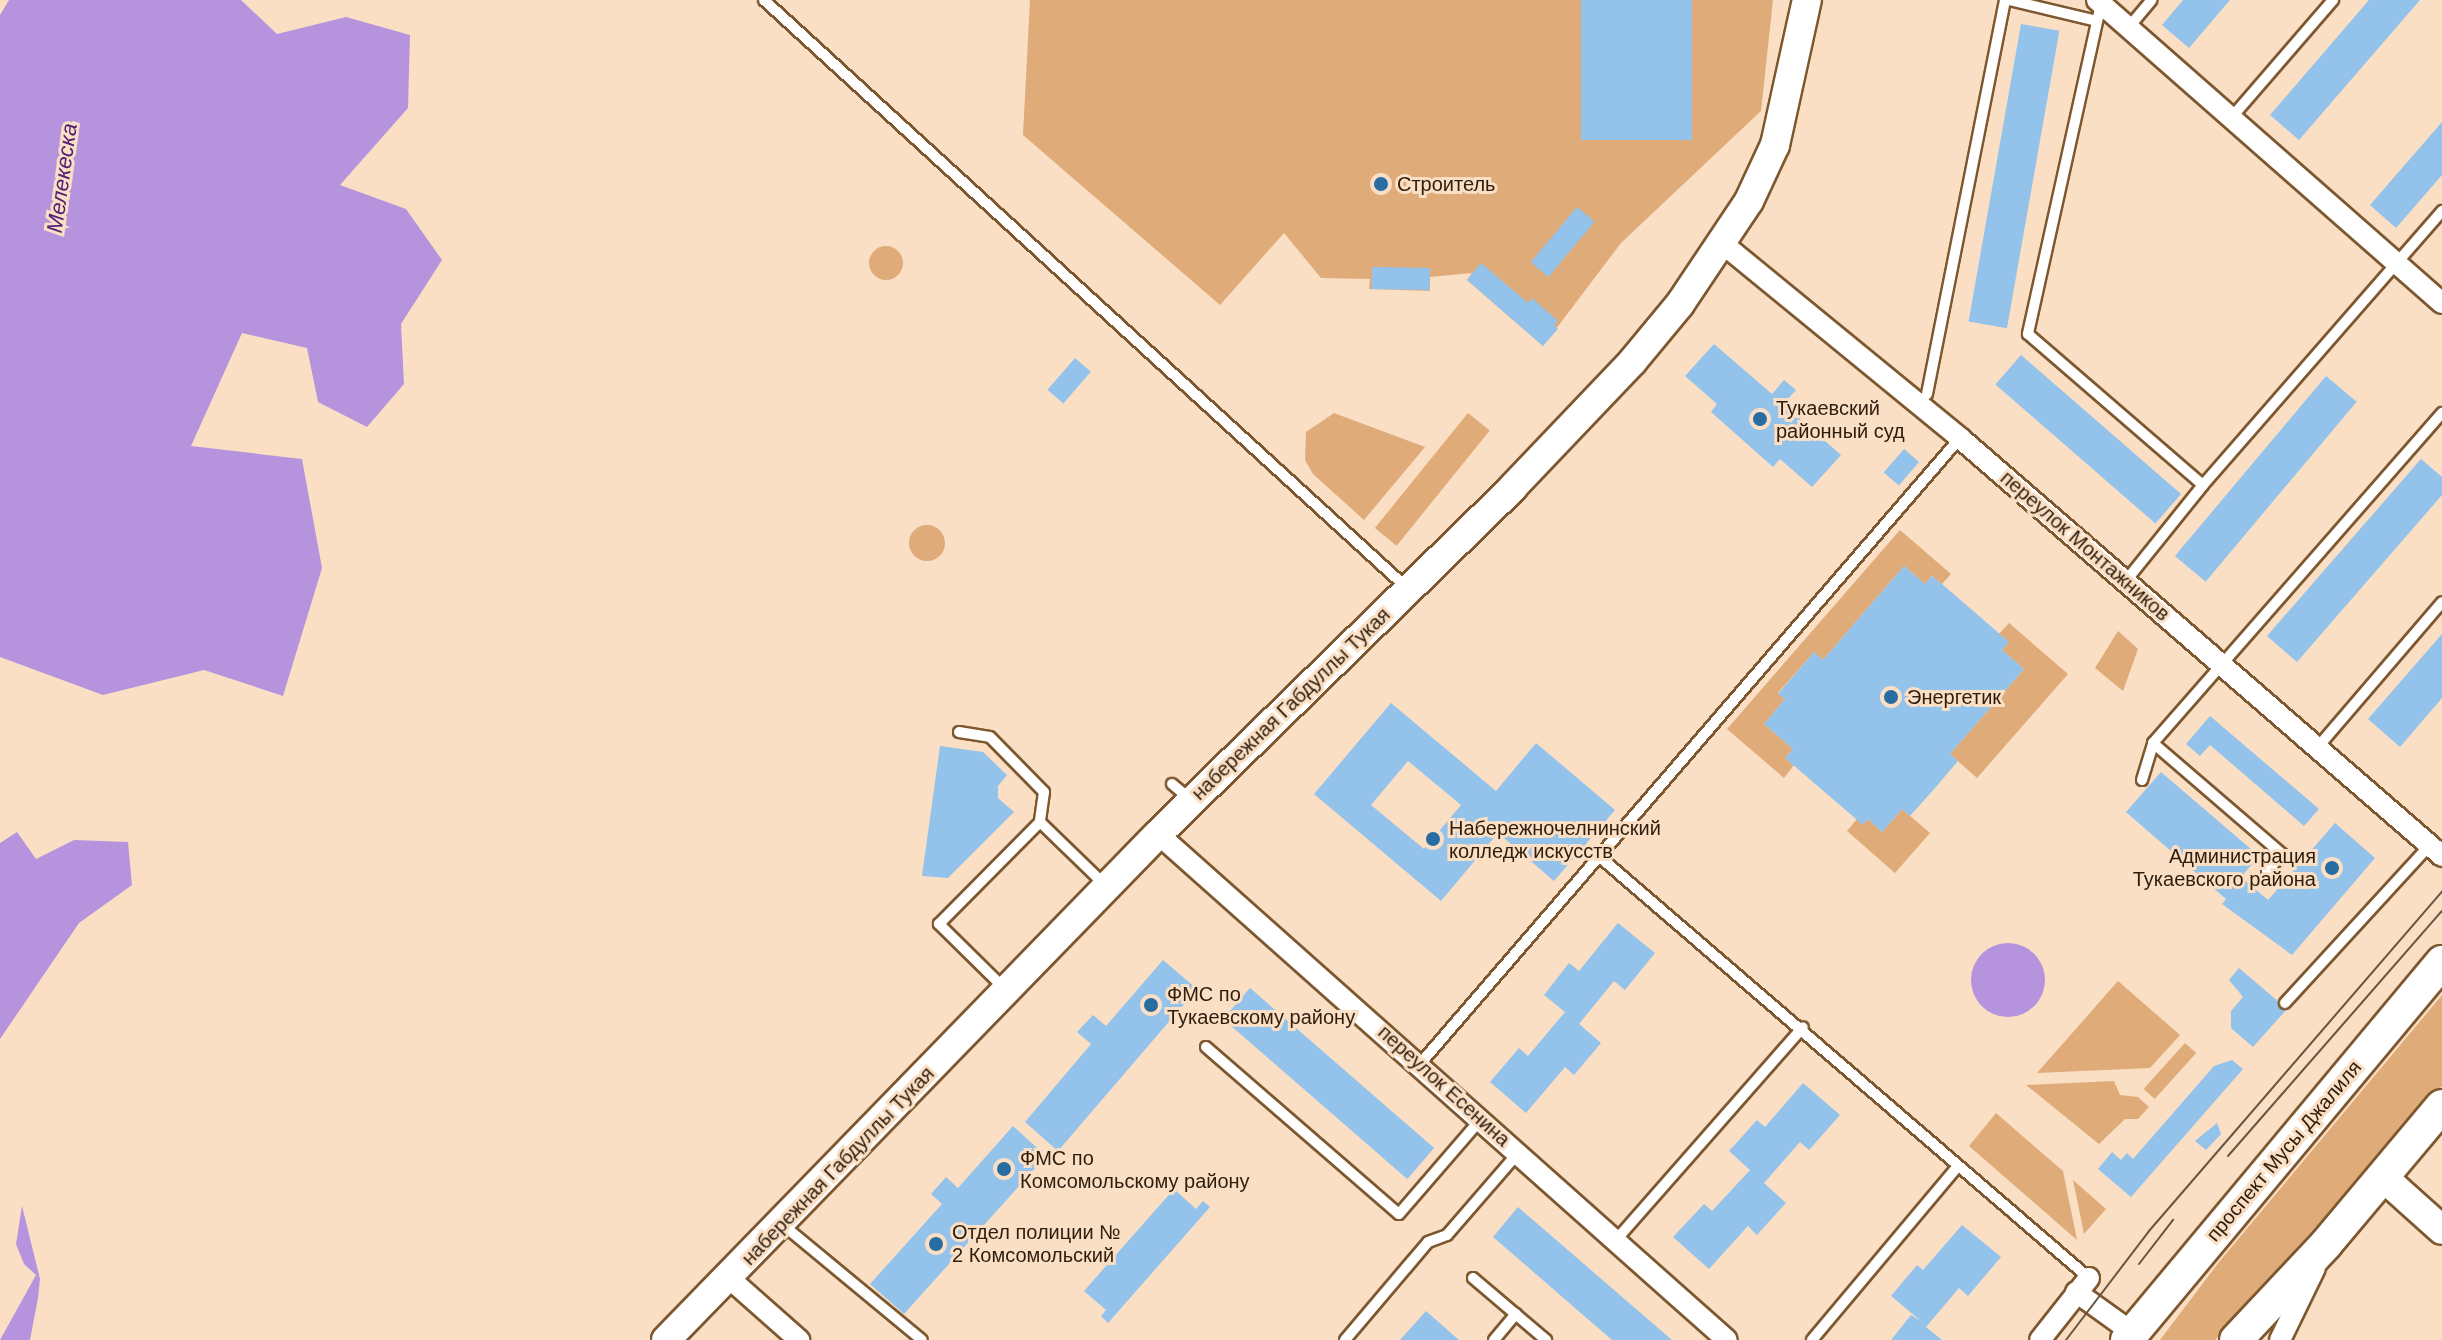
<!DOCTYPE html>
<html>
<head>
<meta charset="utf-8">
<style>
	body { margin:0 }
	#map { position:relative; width:2442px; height:1340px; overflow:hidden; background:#fadfc5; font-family:Arial,sans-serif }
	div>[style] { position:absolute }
	.green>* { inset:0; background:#dfab78; transform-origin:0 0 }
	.round { border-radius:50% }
	.water>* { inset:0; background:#b694dd }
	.building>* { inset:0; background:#93c2eb; transform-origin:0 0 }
	.roads { filter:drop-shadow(2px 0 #7e572e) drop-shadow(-2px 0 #7e572e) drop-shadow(0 2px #7e572e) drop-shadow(0 -2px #7e572e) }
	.lane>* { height:10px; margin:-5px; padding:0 5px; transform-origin:5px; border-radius:5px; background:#fff }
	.street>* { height:20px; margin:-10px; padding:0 10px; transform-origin:10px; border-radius:10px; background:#fff }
	.secondary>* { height:28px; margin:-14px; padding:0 14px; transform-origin:14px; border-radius:14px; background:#fff }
	.primary>* { height:32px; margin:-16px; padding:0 16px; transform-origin:16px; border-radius:16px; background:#fff }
	.tram>* { height:2px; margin:-1px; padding:0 1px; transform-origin:1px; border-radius:1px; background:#685541 }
	.dots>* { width:22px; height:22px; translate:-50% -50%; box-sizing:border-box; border:4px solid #fadfc5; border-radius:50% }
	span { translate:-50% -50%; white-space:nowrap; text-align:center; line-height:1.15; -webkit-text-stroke:6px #fadfc5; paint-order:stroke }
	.poi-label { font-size:20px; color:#2e1d0c }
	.left { translate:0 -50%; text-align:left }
	.right { translate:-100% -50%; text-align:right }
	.street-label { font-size:20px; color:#2e1d0c }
	.water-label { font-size:22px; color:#4f2076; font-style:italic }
</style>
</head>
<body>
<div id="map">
	<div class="green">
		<i style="clip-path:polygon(1030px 0,1773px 0,1761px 111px,1621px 243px,1543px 346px,1467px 280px,1472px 273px,1430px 277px,1430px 291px,1369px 289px,1370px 279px,1321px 278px,1284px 233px,1220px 305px,1023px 135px)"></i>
		<i class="round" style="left:869px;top:246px;width:34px;height:34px"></i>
		<i style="clip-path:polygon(1334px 413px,1425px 447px,1364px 520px,1313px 474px,1305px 460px,1306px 432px)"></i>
		<i style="left:1468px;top:413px;width:28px;height:148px;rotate:39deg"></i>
		<i class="round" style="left:909px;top:525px;width:36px;height:36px"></i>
		<i style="clip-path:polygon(1900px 530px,1951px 574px,1942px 584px,1932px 576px,1925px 584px,1904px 566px,1823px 660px,1814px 652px,1778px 693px,1785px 699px,1764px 724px,1793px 749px,1785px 758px,1794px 765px,1784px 778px,1727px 729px)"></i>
		<i style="clip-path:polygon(2009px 623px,2068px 674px,1977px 778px,1950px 754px,2024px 669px,2002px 650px,2009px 642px,1999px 634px)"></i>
		<i style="clip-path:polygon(2118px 631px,2138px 649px,2123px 691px,2095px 668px)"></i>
		<i style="clip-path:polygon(1902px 809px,1930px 833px,1895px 873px,1847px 831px,1857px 819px,1863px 825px,1868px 819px,1882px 832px)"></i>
		<i style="clip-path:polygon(2118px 981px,2180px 1035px,2150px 1068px,2037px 1073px)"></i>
		<i style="clip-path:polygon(2442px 995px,2442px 1086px,2215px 1340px,2160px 1340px,2219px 1262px)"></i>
		<i style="left:2185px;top:1043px;width:15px;height:62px;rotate:42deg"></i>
		<i style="clip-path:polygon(2114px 1081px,2120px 1095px,2138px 1097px,2149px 1107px,2138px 1119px,2125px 1119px,2099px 1144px,2026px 1085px)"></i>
		<i style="clip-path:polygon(1996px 1113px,2063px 1171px,2077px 1240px,1969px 1146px)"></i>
		<i style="clip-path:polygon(2073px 1180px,2106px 1209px,2084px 1234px)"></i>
	</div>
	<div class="water">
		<i style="clip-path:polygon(9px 0,241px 0,277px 34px,346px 17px,410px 35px,408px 108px,340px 185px,406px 209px,442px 260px,401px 324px,404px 384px,367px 427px,318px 402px,307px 348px,242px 333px,191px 446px,302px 459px,322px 568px,283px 696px,204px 670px,103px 695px,0 657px,0 15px)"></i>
		<i style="clip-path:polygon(17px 832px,36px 859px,74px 840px,128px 842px,132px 885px,79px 923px,0 1039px,0 843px)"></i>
		<i class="round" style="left:1971px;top:943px;width:74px;height:74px"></i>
		<i style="clip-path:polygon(22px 1206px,40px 1279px,38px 1298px,30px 1340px,0 1340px,36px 1275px,24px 1264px,16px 1244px)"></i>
	</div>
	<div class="building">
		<i style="left:1581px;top:0;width:111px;height:140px"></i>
		<i style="clip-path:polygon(2183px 0,2230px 0,2189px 48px,2162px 25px)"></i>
		<i style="clip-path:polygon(2369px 0,2420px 0,2299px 140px,2270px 115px)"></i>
		<i style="left:2021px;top:24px;width:39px;height:302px;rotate:10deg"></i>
		<i style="clip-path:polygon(2442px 122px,2442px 175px,2396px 228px,2370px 205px)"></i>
		<i style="left:1577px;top:207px;width:23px;height:72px;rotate:40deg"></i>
		<i style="clip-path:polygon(1481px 263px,1528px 303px,1532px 298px,1558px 321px,1554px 325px,1558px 329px,1543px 346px,1467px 280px)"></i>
		<i style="left:1372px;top:267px;width:58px;height:22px;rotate:1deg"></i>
		<i style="clip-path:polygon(1714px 344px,1772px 394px,1784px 380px,1796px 390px,1783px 404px,1841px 455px,1812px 487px,1780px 459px,1773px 467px,1711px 412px,1717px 404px,1685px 376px)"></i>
		<i style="left:2021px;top:355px;width:212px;height:39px;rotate:41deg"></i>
		<i style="left:1075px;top:358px;width:21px;height:42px;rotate:41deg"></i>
		<i style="left:2326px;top:376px;width:40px;height:235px;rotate:40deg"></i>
		<i style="left:1904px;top:449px;width:20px;height:31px;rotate:41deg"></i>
		<i style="clip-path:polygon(2421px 459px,2442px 477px,2442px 495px,2297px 662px,2267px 636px)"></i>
		<i style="clip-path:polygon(1904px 566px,1925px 584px,1932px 576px,1942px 584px,2009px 642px,2002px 650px,2024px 669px,1950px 754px,1958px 761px,1935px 788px,1910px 816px,1902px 809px,1882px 832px,1868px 819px,1863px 825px,1785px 758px,1793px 749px,1764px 724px,1785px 699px,1778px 694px,1814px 652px,1823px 660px)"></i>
		<i style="clip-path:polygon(2442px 634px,2442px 698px,2400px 747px,2368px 719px)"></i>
		<i style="clip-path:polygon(evenodd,1391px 703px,1496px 791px,1536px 743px,1615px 810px,1554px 881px,1498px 833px,1441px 901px,1314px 794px,1391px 703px,1408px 761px,1461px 805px,1424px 849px,1371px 805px,1408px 761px)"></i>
		<i style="clip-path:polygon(2210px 716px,2319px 809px,2304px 826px,2210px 745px,2200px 756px,2186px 744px)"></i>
		<i style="clip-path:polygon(940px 746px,983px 752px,1007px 775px,998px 786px,998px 798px,1014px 812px,948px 878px,922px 876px)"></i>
		<i style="clip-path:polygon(2161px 772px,2259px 856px,2241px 877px,2268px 900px,2335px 823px,2375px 858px,2292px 955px,2222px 904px,2226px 899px,2126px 812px)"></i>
		<i style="clip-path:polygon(1618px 923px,1655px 953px,1625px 990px,1614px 981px,1579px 1024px,1601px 1043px,1574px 1075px,1565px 1067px,1526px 1113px,1490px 1082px,1519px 1048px,1528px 1056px,1565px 1012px,1544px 995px,1569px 963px,1579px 971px)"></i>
		<i style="clip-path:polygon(1163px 960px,1197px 989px,1058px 1151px,1025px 1122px,1091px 1044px,1077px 1032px,1093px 1015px,1106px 1026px)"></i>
		<i style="clip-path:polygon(2239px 968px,2287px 1009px,2253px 1047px,2231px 1028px,2231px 1011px,2243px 997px,2229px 980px)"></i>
		<i style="left:1250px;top:988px;width:244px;height:41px;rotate:41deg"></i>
		<i style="clip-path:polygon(2232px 1060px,2243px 1069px,2131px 1197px,2098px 1169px,2112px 1152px,2121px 1160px,2127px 1153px,2133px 1159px,2214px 1066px)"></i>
		<i style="clip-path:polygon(1803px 1083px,1840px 1115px,1809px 1150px,1800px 1142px,1764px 1183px,1786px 1203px,1757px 1235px,1748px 1226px,1709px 1269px,1673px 1237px,1704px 1204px,1712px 1211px,1750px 1170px,1729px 1151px,1757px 1120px,1765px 1127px)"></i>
		<i style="clip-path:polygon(2217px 1123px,2221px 1134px,2206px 1150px,2195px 1141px)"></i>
		<i style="clip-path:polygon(1013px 1126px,1046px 1156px,904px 1314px,870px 1284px,942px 1204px,931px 1194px,946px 1177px,958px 1188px)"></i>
		<i style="clip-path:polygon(1174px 1189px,1196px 1209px,1203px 1201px,1210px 1207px,1108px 1323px,1101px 1316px,1106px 1310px,1084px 1291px)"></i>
		<i style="clip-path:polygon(1518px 1207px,1672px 1340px,1612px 1340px,1493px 1237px)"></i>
		<i style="clip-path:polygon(1962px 1225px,2001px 1257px,1968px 1296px,1959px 1288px,1926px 1327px,1942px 1340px,1891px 1340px,1911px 1315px,1921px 1321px,1891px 1296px,1917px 1265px,1923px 1270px)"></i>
		<i style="clip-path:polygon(1426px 1311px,1459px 1340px,1400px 1340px)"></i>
	</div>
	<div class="roads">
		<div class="lane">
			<i style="left:764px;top:0;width:870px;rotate:42.44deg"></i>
			<i style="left:2009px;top:0;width:90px;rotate:13.4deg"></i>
			<i style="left:2101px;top:4px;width:338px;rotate:102.5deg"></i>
			<i style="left:2028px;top:334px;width:231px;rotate:40.8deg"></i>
			<i style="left:2203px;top:485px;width:124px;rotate:128.8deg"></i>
			<i style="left:2129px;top:27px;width:35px;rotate:-50deg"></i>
			<i style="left:2232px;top:117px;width:155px;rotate:-49.2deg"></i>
			<i style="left:1927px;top:394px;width:402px;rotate:-78.8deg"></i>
			<i style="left:2203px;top:485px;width:364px;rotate:-48.9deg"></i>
			<i style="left:959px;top:732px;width:31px;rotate:9deg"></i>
			<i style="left:990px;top:737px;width:77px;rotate:45.5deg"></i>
			<i style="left:1044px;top:792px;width:30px;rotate:98deg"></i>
			<i style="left:2153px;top:743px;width:170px;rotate:40.7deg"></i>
			<i style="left:2282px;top:854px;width:23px;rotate:131deg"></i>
			<i style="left:2317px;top:748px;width:192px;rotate:-49.4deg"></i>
			<i style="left:2142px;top:780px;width:39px;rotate:-73deg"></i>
			<i style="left:2153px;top:743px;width:439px;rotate:-48.8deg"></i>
			<i style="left:1172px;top:784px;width:26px;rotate:40deg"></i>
			<i style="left:1601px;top:858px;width:644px;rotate:40.72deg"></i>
			<i style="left:1005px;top:989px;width:93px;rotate:-135.4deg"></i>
			<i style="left:939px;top:924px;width:144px;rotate:-45.3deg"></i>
			<i style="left:1040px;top:822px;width:92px;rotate:44.1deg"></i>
			<i style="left:2285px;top:1003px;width:213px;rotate:-47.5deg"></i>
			<i style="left:1206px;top:1047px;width:255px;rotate:40.9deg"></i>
			<i style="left:1399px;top:1214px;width:125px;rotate:-49.2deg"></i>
			<i style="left:1420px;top:1064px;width:827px;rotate:-49.22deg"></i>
			<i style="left:783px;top:1225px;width:180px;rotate:39.6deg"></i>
			<i style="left:1616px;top:1240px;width:283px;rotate:-48.7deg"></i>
			<i style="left:1473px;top:1278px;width:96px;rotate:40.3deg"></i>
			<i style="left:1345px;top:1340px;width:128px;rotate:-49.7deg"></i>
			<i style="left:1428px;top:1242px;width:20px;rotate:-20deg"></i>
			<i style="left:1447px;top:1235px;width:108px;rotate:-49.1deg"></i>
			<i style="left:1494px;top:1340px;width:34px;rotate:-50deg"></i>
			<i style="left:1812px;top:1340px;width:227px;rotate:-50deg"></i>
		</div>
		<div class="street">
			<i style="left:2097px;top:0;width:459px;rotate:41.3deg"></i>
			<i style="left:1722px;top:243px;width:308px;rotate:39.3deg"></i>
			<i style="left:1960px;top:438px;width:638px;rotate:40.93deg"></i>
			<i style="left:1158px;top:834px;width:761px;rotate:41.65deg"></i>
			<i style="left:729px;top:1278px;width:94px;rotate:41.5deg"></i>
			<i style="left:2076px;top:1292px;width:70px;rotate:35.7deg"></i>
			<i style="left:2040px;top:1340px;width:79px;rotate:-51.7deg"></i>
			<i style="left:2280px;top:1340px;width:80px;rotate:-64.1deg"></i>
		</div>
		<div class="secondary">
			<i style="left:2383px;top:1177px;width:79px;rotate:41.9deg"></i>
			<i style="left:666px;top:1340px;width:706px;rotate:-45.8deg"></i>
			<i style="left:1158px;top:834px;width:496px;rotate:-44.3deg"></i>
			<i style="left:1513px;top:487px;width:173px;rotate:-46.4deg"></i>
			<i style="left:1632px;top:362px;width:75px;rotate:-50.4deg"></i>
			<i style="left:1680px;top:304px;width:124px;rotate:-56.2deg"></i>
			<i style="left:1749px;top:201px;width:62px;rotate:-65.1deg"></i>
			<i style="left:1775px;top:145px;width:148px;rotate:-77.6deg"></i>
		</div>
		<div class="primary">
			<i style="left:2127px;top:1340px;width:492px;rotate:-50.2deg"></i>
			<i style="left:2236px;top:1340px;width:132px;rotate:-46.8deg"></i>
			<i style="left:2326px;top:1244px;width:180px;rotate:-50deg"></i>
		</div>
	</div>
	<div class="tram">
		<i style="left:2228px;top:1156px;width:325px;rotate:-48.9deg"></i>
		<i style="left:2139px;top:1264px;width:56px;rotate:-52.3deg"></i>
		<i style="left:2066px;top:1340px;width:137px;rotate:-52.7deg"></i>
		<i style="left:2149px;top:1231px;width:449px;rotate:-49.2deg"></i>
	</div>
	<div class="dots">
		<i style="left:1381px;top:184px;background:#286da2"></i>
		<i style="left:1760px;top:419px;background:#286da2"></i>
		<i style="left:1891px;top:697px;background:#286da2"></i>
		<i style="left:1433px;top:839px;background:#286da2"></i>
		<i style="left:2332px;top:868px;background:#286da2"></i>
		<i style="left:1151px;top:1005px;background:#286da2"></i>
		<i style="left:1004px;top:1169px;background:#286da2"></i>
		<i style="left:936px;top:1244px;background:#286da2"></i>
	</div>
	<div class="poi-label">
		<span class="left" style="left:1397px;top:184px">Строитель</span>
		<span class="left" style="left:1776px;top:420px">Тукаевский<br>районный суд</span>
		<span class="left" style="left:1907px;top:697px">Энергетик</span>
		<span class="left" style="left:1449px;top:840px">Набережночелнинский<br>колледж искусств</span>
		<span class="right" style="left:2316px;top:868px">Администрация<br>Тукаевского района</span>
		<span class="left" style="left:1167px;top:1006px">ФМС по<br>Тукаевскому району</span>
		<span class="left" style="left:1020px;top:1170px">ФМС по<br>Комсомольскому району</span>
		<span class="left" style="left:952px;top:1244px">Отдел полиции №<br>2 Комсомольский</span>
	</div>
	<div class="street-label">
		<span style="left:2085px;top:546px;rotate:41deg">переулок Монтажников</span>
		<span style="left:1291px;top:704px;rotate:-44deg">набережная Габдуллы Тукая</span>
		<span style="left:1444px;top:1086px;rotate:42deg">переулок Есенина</span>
		<span style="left:2284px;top:1151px;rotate:-50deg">проспект Мусы Джалиля</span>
		<span style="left:838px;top:1166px;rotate:-46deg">набережная Габдуллы Тукая</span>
	</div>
	<div class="water-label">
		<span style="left:62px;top:178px;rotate:-82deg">Мелекеска</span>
	</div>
</div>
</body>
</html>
